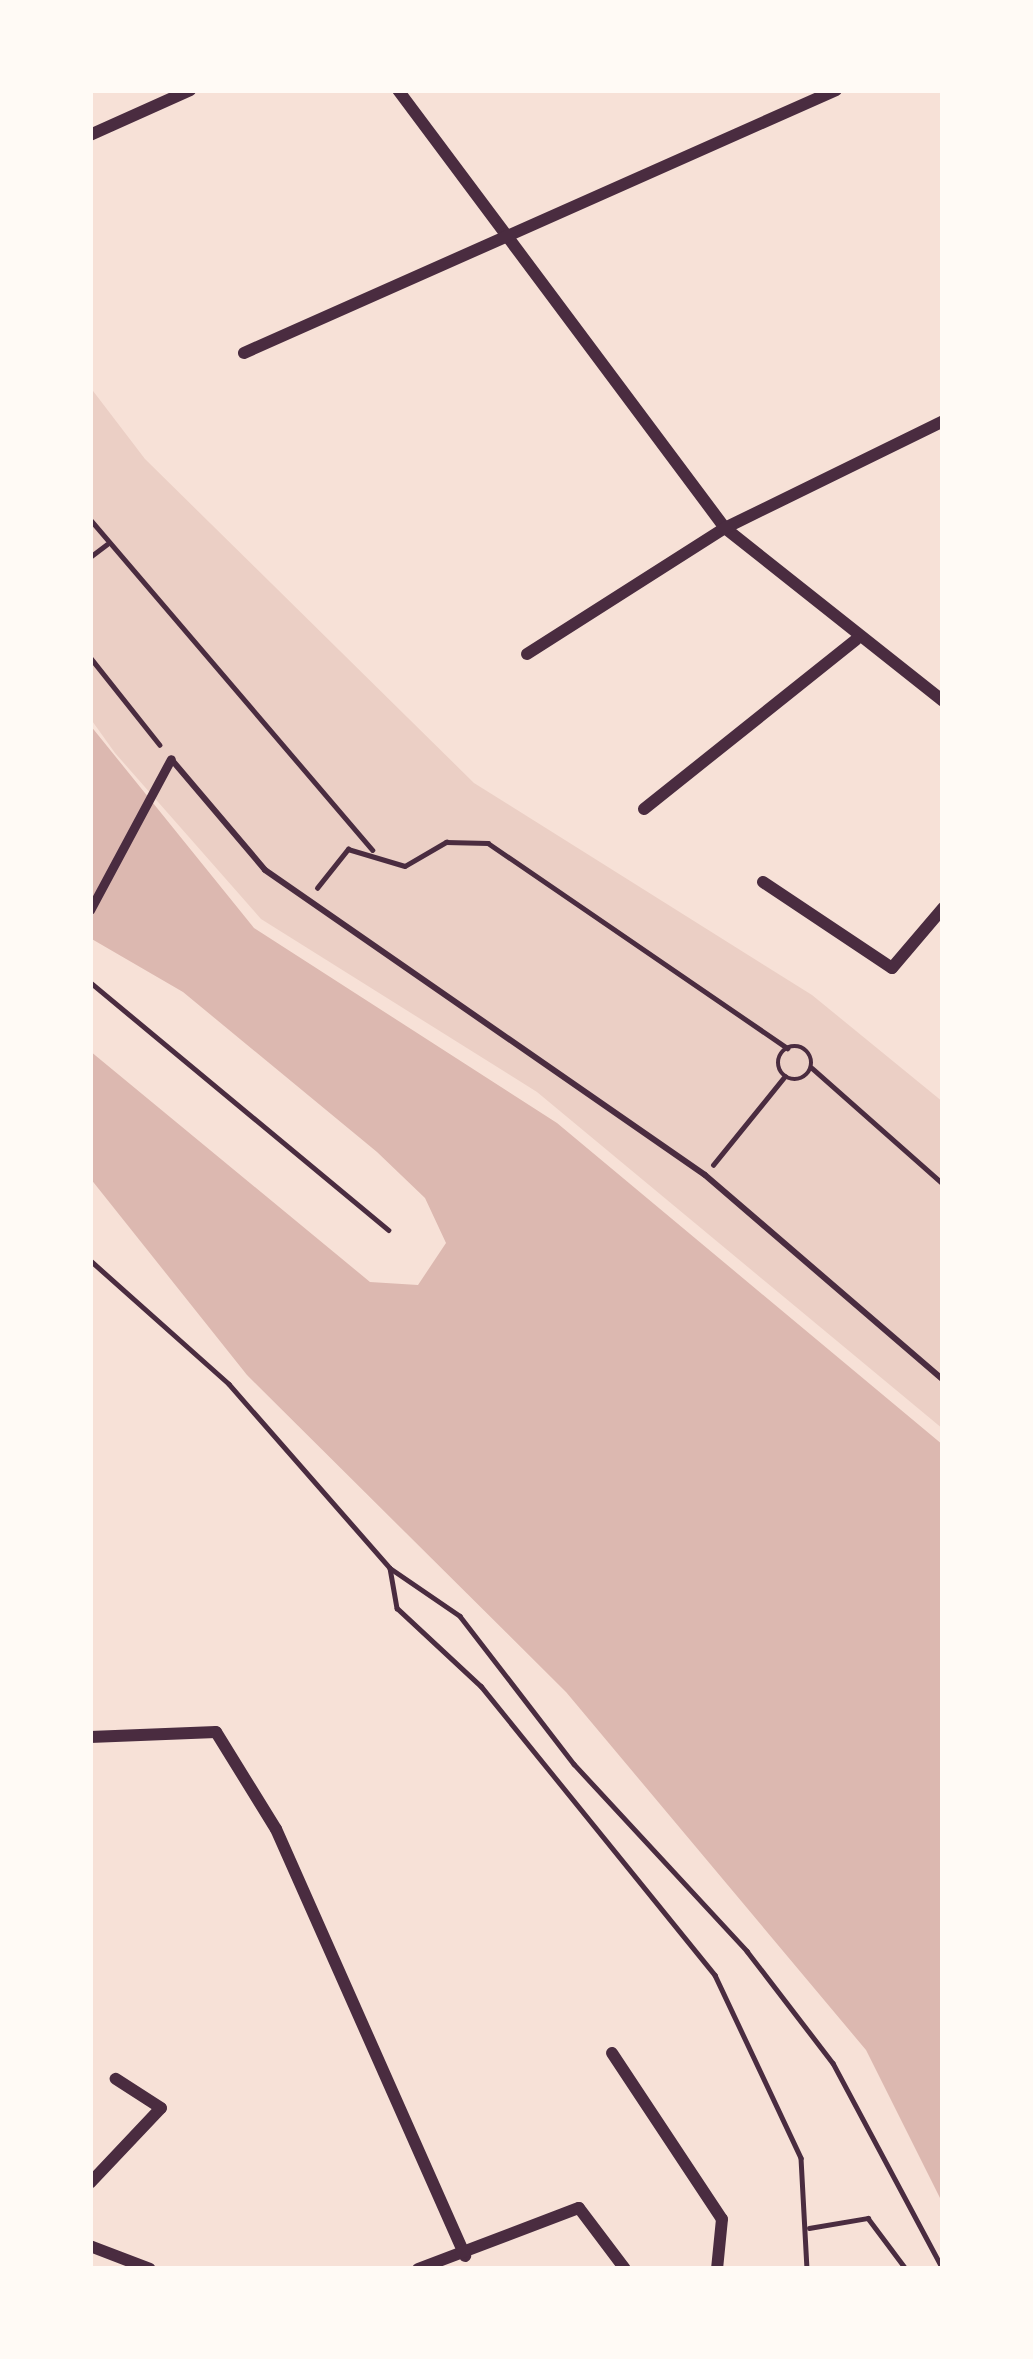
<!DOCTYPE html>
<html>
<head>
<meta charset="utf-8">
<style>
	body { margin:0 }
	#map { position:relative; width:1033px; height:2359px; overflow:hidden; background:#f7e1d7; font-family:"Public Sans",sans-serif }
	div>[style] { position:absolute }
	.green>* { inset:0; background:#ebcfc5 }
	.water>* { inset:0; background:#dcb8b0 }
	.path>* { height:4.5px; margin:-2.25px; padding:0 2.25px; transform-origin:2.25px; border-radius:2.25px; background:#4a2c40 }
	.path>.ring { margin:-2.25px; padding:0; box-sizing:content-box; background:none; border:4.5px solid #4a2c40; border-radius:50% }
	.service>* { height:6px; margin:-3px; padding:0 3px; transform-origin:3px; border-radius:3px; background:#4a2c40 }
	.pedestrian>* { height:9px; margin:-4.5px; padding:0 4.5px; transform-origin:4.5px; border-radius:4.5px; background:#4a2c40 }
	.minor>* { height:12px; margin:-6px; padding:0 6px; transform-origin:6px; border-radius:6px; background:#4a2c40 }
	span { translate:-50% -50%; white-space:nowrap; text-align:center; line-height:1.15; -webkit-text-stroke:12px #fffaf5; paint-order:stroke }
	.frame { position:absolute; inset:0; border:93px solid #fffaf5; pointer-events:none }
</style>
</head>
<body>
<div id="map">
	<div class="green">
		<i style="clip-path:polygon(90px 387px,145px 459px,474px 783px,812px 995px,943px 1102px,943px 1429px,537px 1092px,261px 919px,115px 753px,90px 718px)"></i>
	</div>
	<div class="water">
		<i style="clip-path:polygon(90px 725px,254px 928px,557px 1123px,943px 1445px,943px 2204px,866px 2050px,566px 1692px,247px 1375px,90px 1178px,90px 1051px,370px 1282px,418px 1285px,446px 1243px,425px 1198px,377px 1152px,183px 992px,90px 938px)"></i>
	</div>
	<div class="path">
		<i style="left:90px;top:519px;width:435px;rotate:49.5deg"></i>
		<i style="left:90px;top:557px;width:21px;rotate:-37deg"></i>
		<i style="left:90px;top:657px;width:112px;rotate:51.5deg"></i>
		<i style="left:317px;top:888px;width:50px;rotate:-51.5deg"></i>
		<i style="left:348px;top:849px;width:59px;rotate:16.6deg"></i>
		<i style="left:405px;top:866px;width:48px;rotate:-30.3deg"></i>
		<i style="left:446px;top:842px;width:42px;rotate:1.4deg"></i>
		<i style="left:488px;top:843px;width:363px;rotate:34.4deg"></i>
		<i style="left:90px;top:982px;width:388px;rotate:39.7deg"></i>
		<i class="ring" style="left:778px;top:1046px;width:29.5px;height:29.5px"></i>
		<i style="left:812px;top:1068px;width:175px;rotate:41.5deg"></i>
		<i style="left:713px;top:1165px;width:114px;rotate:-51deg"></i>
		<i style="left:90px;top:1260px;width:186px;rotate:41.7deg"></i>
		<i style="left:229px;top:1384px;width:244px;rotate:48.8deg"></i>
		<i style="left:390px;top:1568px;width:85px;rotate:34.4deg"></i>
		<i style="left:460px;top:1616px;width:187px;rotate:52.4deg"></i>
		<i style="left:574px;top:1764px;width:255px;rotate:47.2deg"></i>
		<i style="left:747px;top:1951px;width:141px;rotate:52.5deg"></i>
		<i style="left:833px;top:2063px;width:234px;rotate:61.9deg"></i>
		<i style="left:390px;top:1568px;width:41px;rotate:80.1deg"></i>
		<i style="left:397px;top:1608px;width:115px;rotate:42.9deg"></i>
		<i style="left:481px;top:1686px;width:372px;rotate:51deg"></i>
		<i style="left:715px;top:1975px;width:202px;rotate:64.8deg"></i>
		<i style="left:801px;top:2158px;width:111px;rotate:86.9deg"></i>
		<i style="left:809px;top:2228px;width:60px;rotate:-9.6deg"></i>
		<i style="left:868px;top:2218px;width:64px;rotate:53.3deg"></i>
	</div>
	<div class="service">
		<i style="left:171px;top:759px;width:145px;rotate:49.7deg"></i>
		<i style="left:265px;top:870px;width:535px;rotate:34.73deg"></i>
		<i style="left:705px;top:1175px;width:314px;rotate:40.7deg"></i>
	</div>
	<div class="pedestrian">
		<i style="left:90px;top:910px;width:171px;rotate:-61.8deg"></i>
	</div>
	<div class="minor">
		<i style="left:398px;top:90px;width:547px;rotate:53.26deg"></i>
		<i style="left:725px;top:528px;width:278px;rotate:38.4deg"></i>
		<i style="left:90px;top:135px;width:110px;rotate:-24.2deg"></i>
		<i style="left:244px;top:353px;width:648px;rotate:-23.95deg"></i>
		<i style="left:527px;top:654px;width:235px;rotate:-32.5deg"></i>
		<i style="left:725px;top:528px;width:243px;rotate:-26.1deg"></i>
		<i style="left:644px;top:809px;width:271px;rotate:-38.6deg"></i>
		<i style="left:763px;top:882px;width:155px;rotate:33.7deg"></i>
		<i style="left:892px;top:968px;width:79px;rotate:-49.6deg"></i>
		<i style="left:90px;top:1737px;width:126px;rotate:-2.3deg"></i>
		<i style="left:216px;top:1732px;width:114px;rotate:58.3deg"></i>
		<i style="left:276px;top:1829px;width:467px;rotate:66.1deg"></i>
		<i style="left:612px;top:2053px;width:199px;rotate:56.5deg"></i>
		<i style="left:722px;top:2219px;width:50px;rotate:95.7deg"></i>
		<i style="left:90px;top:2183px;width:103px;rotate:-46.6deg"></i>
		<i style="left:161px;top:2108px;width:54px;rotate:-147.2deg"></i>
		<i style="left:90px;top:2246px;width:64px;rotate:21deg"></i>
		<i style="left:418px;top:2269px;width:172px;rotate:-20.8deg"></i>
		<i style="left:579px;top:2208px;width:76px;rotate:53deg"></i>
	</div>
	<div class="frame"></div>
</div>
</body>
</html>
